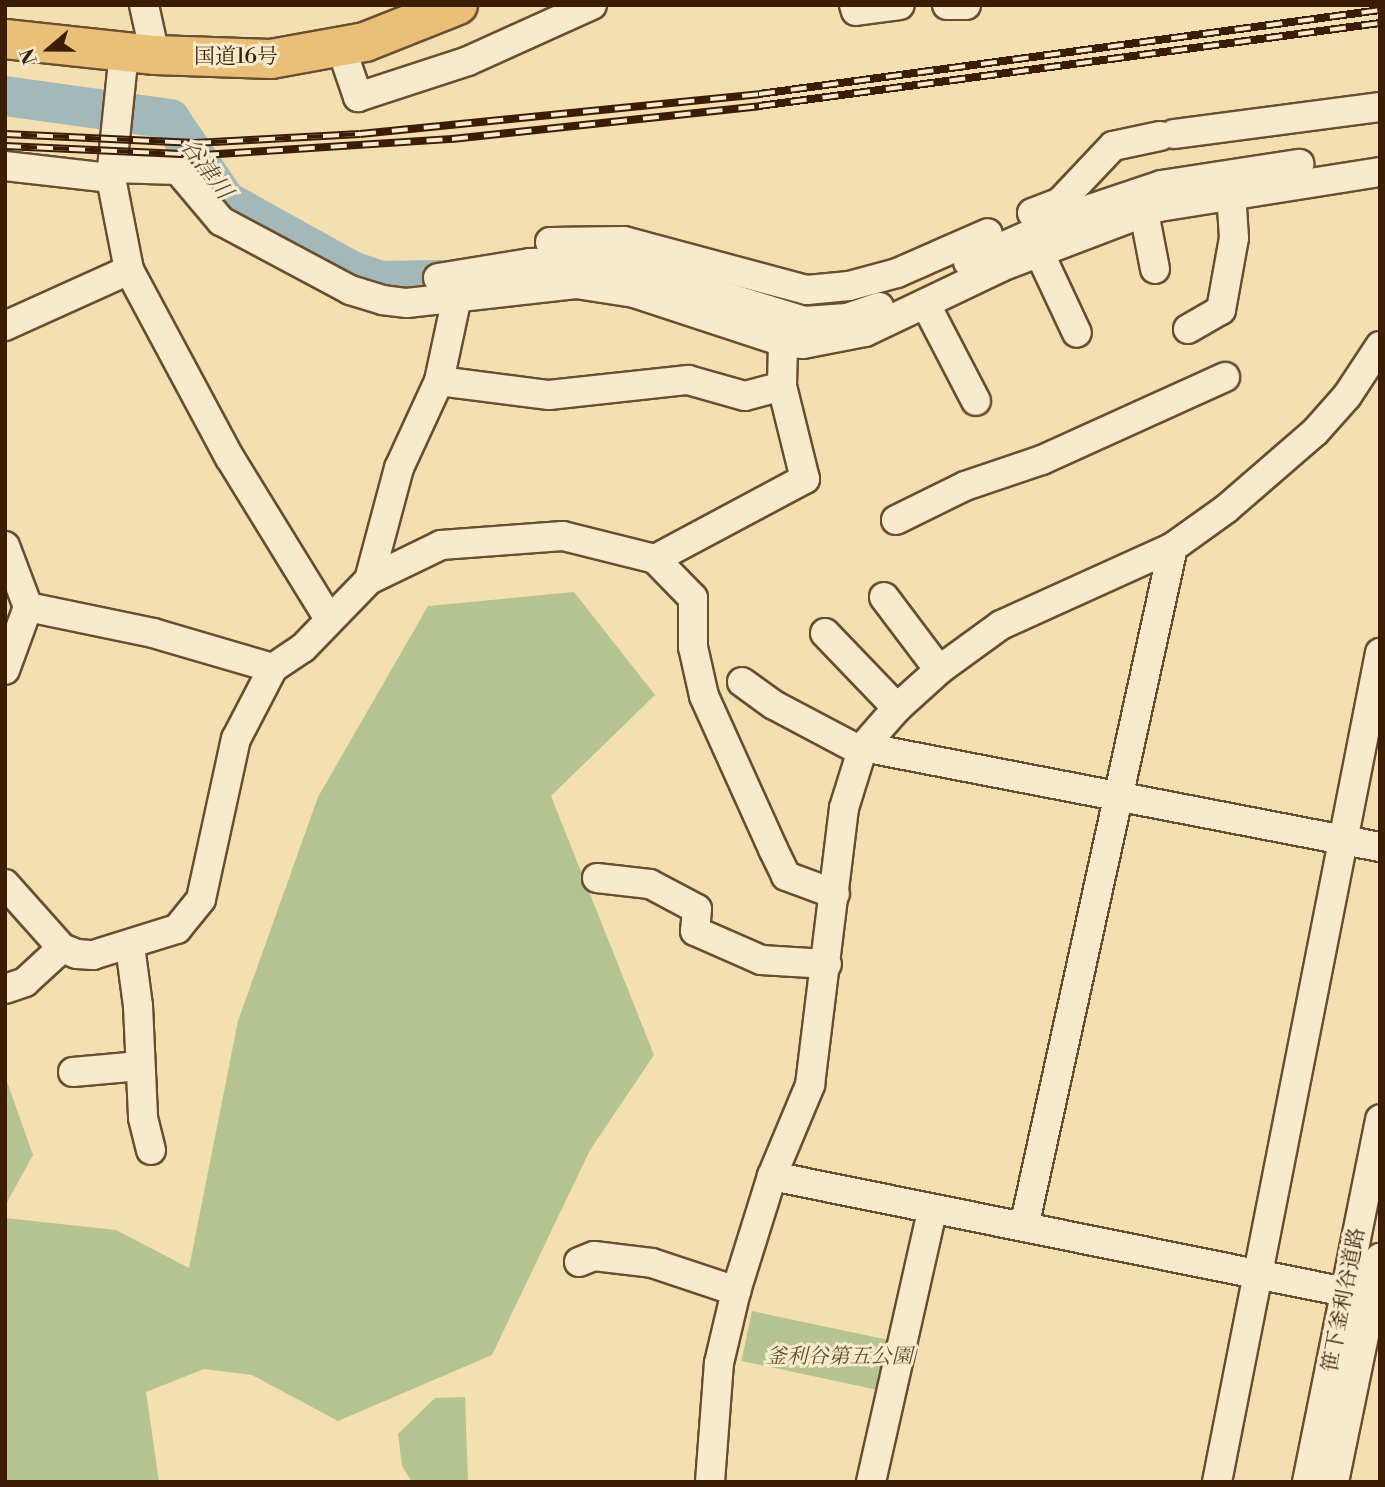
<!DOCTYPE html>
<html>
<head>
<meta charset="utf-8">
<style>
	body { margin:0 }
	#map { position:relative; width:1385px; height:1487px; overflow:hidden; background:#f4dfb1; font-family:"Libre Bodoni","Noto Serif JP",serif }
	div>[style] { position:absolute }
	.green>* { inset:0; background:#b5c391; transform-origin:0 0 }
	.river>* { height:40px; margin:-20px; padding:0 20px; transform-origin:20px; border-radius:20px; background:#a3b9b9 }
	.roads { filter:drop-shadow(2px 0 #694d30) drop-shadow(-2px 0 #694d30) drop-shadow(0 2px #694d30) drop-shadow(0 -2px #694d30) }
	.minor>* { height:28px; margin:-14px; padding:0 14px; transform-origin:14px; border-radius:14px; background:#f8eacc }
	.highway>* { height:38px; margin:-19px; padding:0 19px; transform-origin:19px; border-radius:19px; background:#eac078 }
	.rail>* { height:8px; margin-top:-4px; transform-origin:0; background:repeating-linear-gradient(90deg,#f8eacc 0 16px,#3b1c05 0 32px); box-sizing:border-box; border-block:2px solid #3b1c05 }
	span { translate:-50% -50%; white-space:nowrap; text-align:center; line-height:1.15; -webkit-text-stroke:6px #f8eacc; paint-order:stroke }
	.street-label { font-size:21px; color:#3b1c05 }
	.park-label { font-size:21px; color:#604e2f; font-style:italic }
	.water-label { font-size:23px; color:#5a4b3b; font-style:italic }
	.frame { position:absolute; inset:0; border:7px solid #3b1c05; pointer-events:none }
	.north { position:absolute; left:14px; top:14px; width:70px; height:70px; -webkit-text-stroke:5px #f8eacc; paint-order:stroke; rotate:250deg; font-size:19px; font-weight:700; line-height:28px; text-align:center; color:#3b1c05 }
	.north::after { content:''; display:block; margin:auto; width:24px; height:32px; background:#3b1c05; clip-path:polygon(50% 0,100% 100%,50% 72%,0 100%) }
</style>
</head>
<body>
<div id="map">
	<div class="green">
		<i style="clip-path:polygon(574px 592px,655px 695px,551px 796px,654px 1055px,590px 1150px,492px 1355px,338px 1421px,252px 1375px,204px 1369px,146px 1392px,159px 1482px,5px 1482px,5px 1218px,116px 1230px,189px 1268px,238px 1021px,318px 797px,428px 606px)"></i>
		<i style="clip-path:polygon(5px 1076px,33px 1155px,5px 1206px)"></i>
		<i style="left:752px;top:1311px;width:142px;height:51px;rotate:12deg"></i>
		<i style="clip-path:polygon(465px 1397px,468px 1482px,412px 1482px,402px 1466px,398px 1434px,435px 1398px)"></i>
	</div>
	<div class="river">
		<i style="left:5px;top:96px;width:167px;rotate:7.9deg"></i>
		<i style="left:170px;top:119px;width:99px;rotate:55.7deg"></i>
		<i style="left:226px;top:201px;width:144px;rotate:29.1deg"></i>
		<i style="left:352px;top:271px;width:31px;rotate:19deg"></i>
		<i style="left:381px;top:281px;width:58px;rotate:-1deg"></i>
	</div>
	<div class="roads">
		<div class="minor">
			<i style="left:144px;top:5px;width:51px;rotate:77.6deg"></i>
			<i style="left:854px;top:5px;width:6px;rotate:72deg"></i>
			<i style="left:856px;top:11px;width:44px;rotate:-7.8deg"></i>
			<i style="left:947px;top:5px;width:19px"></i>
			<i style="left:124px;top:52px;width:127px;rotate:95.9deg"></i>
			<i style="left:111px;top:178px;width:94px;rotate:78.9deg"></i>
			<i style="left:129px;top:270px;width:213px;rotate:61.8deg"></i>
			<i style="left:230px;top:458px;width:189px;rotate:58.4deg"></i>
			<i style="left:347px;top:65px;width:34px;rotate:71deg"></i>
			<i style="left:358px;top:97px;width:116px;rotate:-18.1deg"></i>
			<i style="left:468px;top:61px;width:136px;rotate:-24.3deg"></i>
			<i style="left:1174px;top:134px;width:208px;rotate:-7.5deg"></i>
			<i style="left:5px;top:166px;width:107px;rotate:6.5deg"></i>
			<i style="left:112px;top:168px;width:66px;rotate:1.7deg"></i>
			<i style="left:178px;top:170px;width:67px;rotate:49.9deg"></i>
			<i style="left:221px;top:221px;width:146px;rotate:28.1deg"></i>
			<i style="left:350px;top:290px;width:34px;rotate:17deg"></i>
			<i style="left:382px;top:300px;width:25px;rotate:7deg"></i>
			<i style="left:407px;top:303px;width:170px;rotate:-6.4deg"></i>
			<i style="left:576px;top:284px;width:59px;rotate:8.8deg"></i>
			<i style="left:634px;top:293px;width:157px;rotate:18.2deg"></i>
			<i style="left:783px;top:342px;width:20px;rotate:6deg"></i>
			<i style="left:803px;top:344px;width:63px;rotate:-11deg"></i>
			<i style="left:865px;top:332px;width:151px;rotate:-25.5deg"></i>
			<i style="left:1001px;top:267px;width:169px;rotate:-20.8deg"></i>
			<i style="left:1159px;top:207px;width:224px;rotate:-9deg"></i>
			<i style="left:1144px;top:212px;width:58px;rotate:79.1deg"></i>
			<i style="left:1032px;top:213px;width:30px;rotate:-21deg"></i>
			<i style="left:1060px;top:202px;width:77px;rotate:-46.6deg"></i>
			<i style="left:1113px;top:146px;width:48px;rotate:-12deg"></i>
			<i style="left:550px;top:242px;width:74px;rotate:-0.8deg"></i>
			<i style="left:624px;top:241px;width:189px;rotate:15deg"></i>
			<i style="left:807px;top:290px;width:42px;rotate:-5.4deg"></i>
			<i style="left:849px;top:286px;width:50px;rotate:-15.2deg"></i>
			<i style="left:897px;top:273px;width:99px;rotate:-23.7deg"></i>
			<i style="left:1039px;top:252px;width:89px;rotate:64.9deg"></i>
			<i style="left:968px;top:262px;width:120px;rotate:-24deg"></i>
			<i style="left:1078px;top:213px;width:88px;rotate:-18.6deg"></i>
			<i style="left:1161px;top:185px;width:140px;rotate:-8.7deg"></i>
			<i style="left:438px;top:278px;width:93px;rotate:-9.3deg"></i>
			<i style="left:530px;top:263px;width:47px;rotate:-1.2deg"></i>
			<i style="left:577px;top:262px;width:41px;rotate:5.6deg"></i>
			<i style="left:618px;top:266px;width:59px;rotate:14.7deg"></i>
			<i style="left:675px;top:281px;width:135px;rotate:17.2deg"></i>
			<i style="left:804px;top:321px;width:43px;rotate:-4deg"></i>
			<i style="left:847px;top:318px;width:34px;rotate:-19deg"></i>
			<i style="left:926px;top:305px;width:108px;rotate:62.5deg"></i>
			<i style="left:5px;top:326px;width:136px;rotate:-24.3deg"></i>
			<i style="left:1188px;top:329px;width:38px;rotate:-30deg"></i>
			<i style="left:1221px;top:310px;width:73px;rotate:-79.8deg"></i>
			<i style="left:1234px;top:238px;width:46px;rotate:-93.7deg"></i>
			<i style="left:439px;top:381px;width:111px;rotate:7.3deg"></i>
			<i style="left:549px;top:395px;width:140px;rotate:-6.2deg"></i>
			<i style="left:688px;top:380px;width:59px;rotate:15.7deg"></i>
			<i style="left:745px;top:396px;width:38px;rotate:-15deg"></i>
			<i style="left:782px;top:386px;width:44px;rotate:-88.7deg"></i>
			<i style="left:896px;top:520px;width:77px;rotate:-26.2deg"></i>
			<i style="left:965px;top:486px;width:81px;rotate:-18.7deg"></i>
			<i style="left:1042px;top:460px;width:201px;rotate:-24.4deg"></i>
			<i style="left:5px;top:546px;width:65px;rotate:69.3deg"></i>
			<i style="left:28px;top:607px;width:67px;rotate:110.1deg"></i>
			<i style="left:655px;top:559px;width:170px;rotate:-28.1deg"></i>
			<i style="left:805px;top:479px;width:96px;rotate:-103.9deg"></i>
			<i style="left:369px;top:580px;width:116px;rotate:-75deg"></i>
			<i style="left:399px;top:468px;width:96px;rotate:-65.3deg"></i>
			<i style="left:439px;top:381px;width:86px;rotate:-77.9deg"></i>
			<i style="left:884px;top:597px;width:91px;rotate:53deg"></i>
			<i style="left:28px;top:607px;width:128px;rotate:11.7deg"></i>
			<i style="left:153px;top:633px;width:125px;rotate:16.3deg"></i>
			<i style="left:825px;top:633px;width:104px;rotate:46.2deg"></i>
			<i style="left:742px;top:682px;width:39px;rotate:36deg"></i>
			<i style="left:774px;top:705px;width:98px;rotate:27.9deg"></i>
			<i style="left:863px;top:747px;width:527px;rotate:10.95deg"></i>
			<i style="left:597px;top:878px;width:53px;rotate:6.5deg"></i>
			<i style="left:650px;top:884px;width:53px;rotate:28deg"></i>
			<i style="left:697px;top:909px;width:22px;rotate:95deg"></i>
			<i style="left:695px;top:931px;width:72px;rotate:23.7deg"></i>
			<i style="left:761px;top:960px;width:66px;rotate:3.5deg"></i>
			<i style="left:5px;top:884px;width:86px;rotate:48.3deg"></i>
			<i style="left:62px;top:948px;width:16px;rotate:22deg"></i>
			<i style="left:77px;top:954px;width:16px;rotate:4deg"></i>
			<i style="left:93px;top:955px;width:88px;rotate:-17.2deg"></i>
			<i style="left:177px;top:929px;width:38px;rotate:-51deg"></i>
			<i style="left:201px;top:899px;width:164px;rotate:-77.7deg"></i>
			<i style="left:236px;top:739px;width:80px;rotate:-62.5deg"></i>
			<i style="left:273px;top:668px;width:36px;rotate:-34deg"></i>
			<i style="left:303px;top:648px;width:95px;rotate:-45.9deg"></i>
			<i style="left:369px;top:580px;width:80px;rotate:-25.9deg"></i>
			<i style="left:441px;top:545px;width:122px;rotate:-4.2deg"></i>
			<i style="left:563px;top:536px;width:95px;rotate:14deg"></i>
			<i style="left:655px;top:559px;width:54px;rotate:45.7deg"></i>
			<i style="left:693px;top:598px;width:49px;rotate:90deg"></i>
			<i style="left:693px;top:647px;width:50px;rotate:77.3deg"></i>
			<i style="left:704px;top:696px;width:168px;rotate:65.7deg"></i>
			<i style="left:773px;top:849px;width:30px;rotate:64deg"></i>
			<i style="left:786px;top:876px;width:52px;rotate:20.2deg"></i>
			<i style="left:130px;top:946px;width:61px;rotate:82.4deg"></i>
			<i style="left:138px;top:1006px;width:112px;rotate:87.4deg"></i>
			<i style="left:143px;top:1118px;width:33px;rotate:76deg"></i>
			<i style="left:5px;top:989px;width:21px;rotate:-19deg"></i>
			<i style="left:25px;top:982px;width:50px;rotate:-42.6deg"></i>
			<i style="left:73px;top:1072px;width:67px;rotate:-5.1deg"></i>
			<i style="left:772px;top:1176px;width:620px;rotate:11.44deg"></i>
			<i style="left:1024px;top:1227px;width:696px;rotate:-77.64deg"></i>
			<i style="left:579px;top:1262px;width:16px;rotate:-22deg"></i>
			<i style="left:594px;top:1256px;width:58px;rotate:6.9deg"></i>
			<i style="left:652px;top:1263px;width:89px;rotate:18.4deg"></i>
			<i style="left:710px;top:1482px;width:119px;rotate:-85.7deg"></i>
			<i style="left:719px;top:1363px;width:74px;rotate:-76.7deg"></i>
			<i style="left:736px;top:1291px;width:121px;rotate:-72.6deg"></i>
			<i style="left:772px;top:1176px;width:99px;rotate:-67.3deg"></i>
			<i style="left:810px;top:1085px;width:279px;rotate:-83deg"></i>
			<i style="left:844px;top:808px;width:64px;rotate:-72.7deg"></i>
			<i style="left:863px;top:747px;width:52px;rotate:-48.9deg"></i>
			<i style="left:897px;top:708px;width:57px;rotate:-42.1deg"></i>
			<i style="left:939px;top:670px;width:77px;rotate:-36deg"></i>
			<i style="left:1001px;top:625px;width:189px;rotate:-24.4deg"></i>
			<i style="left:1173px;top:547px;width:65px;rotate:-35.6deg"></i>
			<i style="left:1226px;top:509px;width:118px;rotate:-40.9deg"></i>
			<i style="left:1315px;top:432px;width:48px;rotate:-48.4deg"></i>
			<i style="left:1347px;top:396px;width:60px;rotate:-56.6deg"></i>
			<i style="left:871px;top:1482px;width:277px;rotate:-77.3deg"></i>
			<i style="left:1217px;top:1482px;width:845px;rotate:-78.88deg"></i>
			<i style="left:1307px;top:1482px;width:370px;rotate:-78.6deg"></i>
			<i style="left:1334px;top:1482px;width:229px;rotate:-78.4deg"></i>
		</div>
		<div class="highway">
			<i style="left:5px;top:39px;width:151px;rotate:6.1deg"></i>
			<i style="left:155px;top:55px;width:116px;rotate:2deg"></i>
			<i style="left:271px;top:59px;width:96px;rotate:-10.3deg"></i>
			<i style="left:365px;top:42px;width:100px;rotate:-21.7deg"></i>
		</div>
	</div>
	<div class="rail">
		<i style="left:5px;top:134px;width:190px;rotate:2.7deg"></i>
		<i style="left:195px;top:143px;width:165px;rotate:-3.1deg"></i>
		<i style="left:360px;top:134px;width:401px;rotate:-5.7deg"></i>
		<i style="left:759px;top:94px;width:627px;rotate:-7.7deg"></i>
		<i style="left:5px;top:146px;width:198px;rotate:2.6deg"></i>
		<i style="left:203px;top:155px;width:250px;rotate:-3.7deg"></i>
		<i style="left:452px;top:139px;width:309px;rotate:-6.1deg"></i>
		<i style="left:759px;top:106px;width:627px;rotate:-7.61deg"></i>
	</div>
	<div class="street-label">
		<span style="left:236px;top:57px">国道16号</span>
		<span style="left:1344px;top:1300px;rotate:-79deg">笹下釜利谷道路</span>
	</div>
	<div class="park-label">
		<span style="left:839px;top:1357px">釜利谷第五公園</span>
	</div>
	<div class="water-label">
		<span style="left:206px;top:169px;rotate:53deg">谷津川</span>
	</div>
	<div class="frame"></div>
	<div class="north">N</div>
</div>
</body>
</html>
